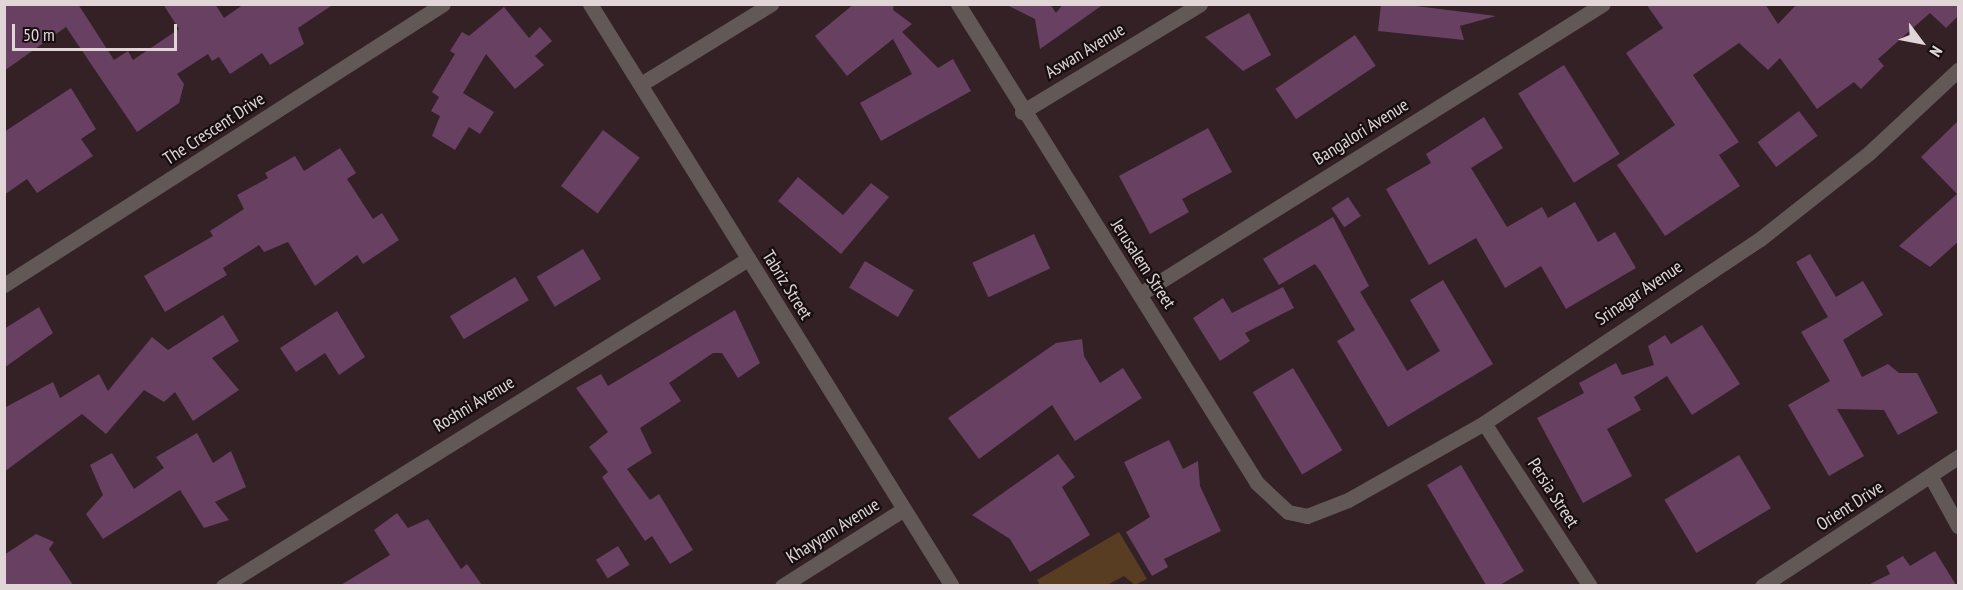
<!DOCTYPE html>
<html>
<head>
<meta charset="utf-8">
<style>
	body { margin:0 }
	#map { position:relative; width:1963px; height:590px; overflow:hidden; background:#332126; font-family:"PT Sans Narrow",sans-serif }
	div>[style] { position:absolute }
	.green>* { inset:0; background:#583d22 }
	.building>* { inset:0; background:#684061; transform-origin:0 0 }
	.minor>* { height:15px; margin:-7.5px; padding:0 7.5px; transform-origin:7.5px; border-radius:7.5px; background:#625957 }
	span { translate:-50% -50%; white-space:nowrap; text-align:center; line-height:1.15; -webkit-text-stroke:4.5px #160e0f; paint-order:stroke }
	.street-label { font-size:18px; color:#e1d5d7 }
	.frame { position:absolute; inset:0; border:6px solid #e1d5d7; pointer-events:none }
	.north { position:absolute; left:1891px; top:12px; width:60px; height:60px; -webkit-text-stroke:4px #160e0f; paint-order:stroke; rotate:122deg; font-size:16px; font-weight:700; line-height:24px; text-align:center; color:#e1d5d7 }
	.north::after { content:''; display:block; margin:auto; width:21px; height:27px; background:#e1d5d7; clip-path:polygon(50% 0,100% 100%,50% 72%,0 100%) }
	.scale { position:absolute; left:12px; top:24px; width:165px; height:27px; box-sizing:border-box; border:3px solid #e1d5d7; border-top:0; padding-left:8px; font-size:18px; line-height:21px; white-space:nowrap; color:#e1d5d7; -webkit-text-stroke:4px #160e0f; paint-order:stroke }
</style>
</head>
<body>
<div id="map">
	<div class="green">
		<i style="clip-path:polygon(1119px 532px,1147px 579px,1135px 585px,1124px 576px,1107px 585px,1040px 585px,1037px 580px)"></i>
	</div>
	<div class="building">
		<i style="clip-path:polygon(4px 4px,78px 4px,114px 60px,128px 51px,133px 60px,179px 29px,163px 4px,215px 4px,224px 18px,244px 4px,334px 4px,298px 28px,304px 44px,270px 65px,262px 53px,230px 74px,219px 57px,212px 61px,208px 54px,177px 74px,184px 84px,179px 103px,137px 132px,66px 27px,4px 71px)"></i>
		<i style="clip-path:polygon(854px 4px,894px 4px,893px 10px,912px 24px,902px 32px,938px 68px,953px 59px,971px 91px,881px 141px,860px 103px,912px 74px,893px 39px,847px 76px,815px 36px)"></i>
		<i style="clip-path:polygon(1005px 4px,1050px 4px,1056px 13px,1063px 4px,1104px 4px,1040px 49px,1035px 19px)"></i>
		<i style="clip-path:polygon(1381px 4px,1400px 4px,1496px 16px,1460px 26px,1464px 40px,1378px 31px)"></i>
		<i style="clip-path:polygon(1646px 4px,1765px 4px,1778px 24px,1797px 4px,1959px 4px,1959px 15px,1946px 28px,1930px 13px,1878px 59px,1884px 66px,1861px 89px,1854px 82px,1817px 109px,1780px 58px,1768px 70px,1739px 43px,1693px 75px,1739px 142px,1719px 155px,1740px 186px,1665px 236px,1617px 165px,1675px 125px,1626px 53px,1663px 28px)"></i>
		<i style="clip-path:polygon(504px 7px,529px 38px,540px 27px,552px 41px,535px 56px,544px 65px,515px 89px,486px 54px,463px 93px,494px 112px,480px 134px,469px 127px,455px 150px,432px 136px,440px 116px,431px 111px,439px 97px,432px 92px,455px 54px,450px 51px,462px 32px,469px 36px)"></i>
		<i style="clip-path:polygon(1249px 13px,1271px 55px,1243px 71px,1205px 37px)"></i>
		<i style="left:1355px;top:35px;width:37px;height:96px;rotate:56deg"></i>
		<i style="left:1564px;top:65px;width:105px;height:54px;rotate:58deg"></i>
		<i style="clip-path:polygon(71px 88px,96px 129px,81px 139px,93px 156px,37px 193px,27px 179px,4px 195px,4px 132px)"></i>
		<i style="left:1799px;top:111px;width:31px;height:52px;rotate:53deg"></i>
		<i style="clip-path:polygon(1484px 117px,1503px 148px,1471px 168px,1507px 227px,1542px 207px,1548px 218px,1575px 202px,1598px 242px,1615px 232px,1636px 268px,1566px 309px,1541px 266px,1505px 288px,1476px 238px,1429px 265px,1386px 189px,1431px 163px,1426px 154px)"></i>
		<i style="clip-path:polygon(1959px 120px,1959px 241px,1930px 267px,1899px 246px,1957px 194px,1921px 157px)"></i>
		<i style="clip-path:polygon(1208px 128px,1232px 172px,1182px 199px,1189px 212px,1150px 234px,1119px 176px)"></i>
		<i style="left:603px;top:130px;width:46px;height:70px;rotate:37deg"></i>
		<i style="clip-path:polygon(340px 148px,356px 173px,347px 179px,373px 219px,382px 213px,399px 240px,363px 264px,357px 255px,315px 286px,288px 242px,264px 252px,259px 245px,223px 268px,227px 275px,165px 312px,144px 276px,213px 236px,210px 231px,244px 209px,237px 195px,268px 178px,265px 173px,295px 156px,304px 171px)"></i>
		<i style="clip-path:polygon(798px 177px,843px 215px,871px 183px,889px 197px,841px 254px,778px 201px)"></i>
		<i style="left:1348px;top:197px;width:23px;height:20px;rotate:56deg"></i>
		<i style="clip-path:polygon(1333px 217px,1369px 286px,1360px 292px,1407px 371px,1440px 351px,1410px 300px,1443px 280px,1493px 364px,1388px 427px,1337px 341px,1355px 330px,1321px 272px,1315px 264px,1279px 285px,1263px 259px)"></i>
		<i style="left:1034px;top:234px;width:38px;height:68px;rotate:65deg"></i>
		<i style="left:583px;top:249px;width:35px;height:54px;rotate:59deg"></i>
		<i style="clip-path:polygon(1810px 254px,1836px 297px,1863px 281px,1883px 315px,1843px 340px,1862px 377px,1888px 364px,1899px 373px,1917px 373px,1938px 413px,1898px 435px,1884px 410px,1837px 409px,1864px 456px,1829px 476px,1788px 405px,1830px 381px,1801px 332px,1828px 317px,1796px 262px)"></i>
		<i style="left:865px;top:261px;width:57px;height:31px;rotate:31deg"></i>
		<i style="left:515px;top:277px;width:27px;height:76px;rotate:59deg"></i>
		<i style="clip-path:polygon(1283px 287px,1294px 308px,1245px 333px,1250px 341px,1220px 361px,1193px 318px,1223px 298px,1232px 313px)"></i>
		<i style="clip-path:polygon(39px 307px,53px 333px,4px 368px,4px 329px)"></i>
		<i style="clip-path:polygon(735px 310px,760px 363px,738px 378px,722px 353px,713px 353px,669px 383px,681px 401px,640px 428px,652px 453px,627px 469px,650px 500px,659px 494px,693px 550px,670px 564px,652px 536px,645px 541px,602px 477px,608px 472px,589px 447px,608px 432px,576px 388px,601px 374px,608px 386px)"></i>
		<i style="clip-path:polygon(337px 311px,365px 357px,339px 375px,325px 353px,296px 372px,280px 348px)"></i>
		<i style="clip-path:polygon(223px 315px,239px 341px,212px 358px,239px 390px,193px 421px,175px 392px,164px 402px,144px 390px,106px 434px,82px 414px,4px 472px,4px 408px,53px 382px,60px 398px,99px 374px,108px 391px,152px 337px,168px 350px)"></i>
		<i style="clip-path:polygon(1702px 325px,1740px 384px,1692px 415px,1667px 376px,1634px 397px,1641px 410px,1607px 429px,1632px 476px,1583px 503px,1537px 418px,1584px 393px,1579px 383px,1616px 363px,1622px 375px,1654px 365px,1648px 346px,1665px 335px,1671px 344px)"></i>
		<i style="clip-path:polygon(1082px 339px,1084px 356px,1100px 383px,1123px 368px,1142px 398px,1075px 441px,1052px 405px,979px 459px,948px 418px,1056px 343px)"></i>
		<i style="left:1293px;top:368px;width:96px;height:47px;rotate:59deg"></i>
		<i style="clip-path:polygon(197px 433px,213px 463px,231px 451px,246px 487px,215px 502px,229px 520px,204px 528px,180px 490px,103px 539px,86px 514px,103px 495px,90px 465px,112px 453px,134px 489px,164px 468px,156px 457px)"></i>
		<i style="clip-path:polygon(1169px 440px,1183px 469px,1198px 461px,1200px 486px,1221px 531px,1164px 559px,1168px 567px,1152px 576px,1126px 532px,1150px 517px,1124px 462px)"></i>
		<i style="clip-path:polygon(1058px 454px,1075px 477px,1062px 487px,1090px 535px,1030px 572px,1010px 539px,972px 515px)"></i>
		<i style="left:1739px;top:455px;width:62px;height:87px;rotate:59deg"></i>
		<i style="clip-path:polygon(1461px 465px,1524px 571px,1500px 585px,1486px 585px,1427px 485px)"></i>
		<i style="clip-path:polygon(397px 513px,408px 528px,428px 519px,461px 569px,467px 564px,482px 585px,341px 585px,390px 555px,374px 530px)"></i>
		<i style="clip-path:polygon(36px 534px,54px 542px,49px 549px,73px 585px,4px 585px,4px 555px)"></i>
		<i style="left:618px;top:546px;width:22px;height:26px;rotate:58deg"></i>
		<i style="clip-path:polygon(1935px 551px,1956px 585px,1868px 585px,1890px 574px,1886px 566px,1903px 556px,1910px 566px)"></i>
	</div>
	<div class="minor">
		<i style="left:590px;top:4px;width:685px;rotate:58.12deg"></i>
		<i style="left:958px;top:4px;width:565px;rotate:58.03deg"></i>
		<i style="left:1257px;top:483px;width:42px;rotate:43.1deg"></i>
		<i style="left:1288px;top:512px;width:19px;rotate:12deg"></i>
		<i style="left:1307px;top:516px;width:44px;rotate:-21.3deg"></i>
		<i style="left:1348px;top:500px;width:156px;rotate:-29.5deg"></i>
		<i style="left:1484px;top:423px;width:332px;rotate:-33.7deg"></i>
		<i style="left:1760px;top:239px;width:139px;rotate:-38.3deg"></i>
		<i style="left:1869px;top:153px;width:122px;rotate:-43deg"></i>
		<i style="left:641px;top:84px;width:153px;rotate:-31.6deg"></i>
		<i style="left:1022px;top:112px;width:208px;rotate:-31.2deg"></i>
		<i style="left:4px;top:285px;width:521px;rotate:-32.62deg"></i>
		<i style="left:1140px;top:294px;width:546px;rotate:-32.06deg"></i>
		<i style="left:1484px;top:423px;width:194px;rotate:57deg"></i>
		<i style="left:1931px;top:477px;width:56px;rotate:61.1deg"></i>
		<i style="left:223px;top:586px;width:619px;rotate:-31.92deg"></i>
		<i style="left:782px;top:586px;width:144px;rotate:-32.3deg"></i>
		<i style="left:1762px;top:586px;width:235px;rotate:-33.4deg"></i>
	</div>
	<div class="street-label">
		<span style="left:1085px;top:51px;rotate:-31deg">Aswan Avenue</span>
		<span style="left:214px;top:129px;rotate:-33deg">The Crescent Drive</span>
		<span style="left:1361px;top:132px;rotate:-32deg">Bangalori Avenue</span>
		<span style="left:1143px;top:264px;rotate:57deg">Jerusalem Street</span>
		<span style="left:787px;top:285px;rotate:58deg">Tabriz Street</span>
		<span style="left:1639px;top:293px;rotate:-34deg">Srinagar Avenue</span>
		<span style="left:474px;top:404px;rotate:-31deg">Roshni Avenue</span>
		<span style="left:1553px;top:493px;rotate:57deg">Persia Street</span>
		<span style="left:1850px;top:506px;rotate:-33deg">Orient Drive</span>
		<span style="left:833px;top:531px;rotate:-32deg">Khayyam Avenue</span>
	</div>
	<div class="frame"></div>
	<div class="north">N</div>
	<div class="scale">50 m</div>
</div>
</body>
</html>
